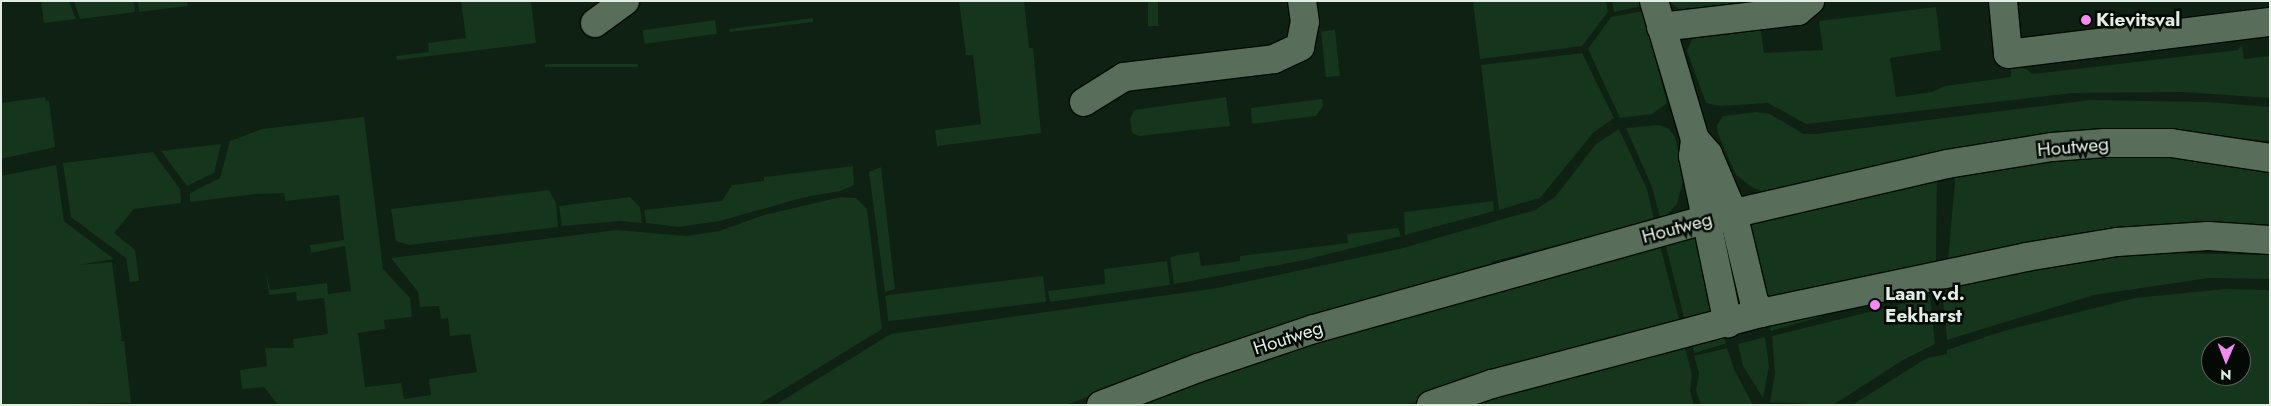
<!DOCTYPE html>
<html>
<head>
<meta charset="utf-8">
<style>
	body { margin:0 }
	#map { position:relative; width:2271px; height:406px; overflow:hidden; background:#0e2112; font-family:Jost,sans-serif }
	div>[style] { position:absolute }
	.green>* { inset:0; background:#15351c; transform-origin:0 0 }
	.roads { filter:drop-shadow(1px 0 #000b01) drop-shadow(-1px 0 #000b01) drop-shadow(0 1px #000b01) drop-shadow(0 -1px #000b01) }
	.minor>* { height:28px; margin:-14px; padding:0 14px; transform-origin:14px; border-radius:14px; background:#586e5b }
	.dots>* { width:14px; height:14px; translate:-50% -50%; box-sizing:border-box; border:2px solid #030904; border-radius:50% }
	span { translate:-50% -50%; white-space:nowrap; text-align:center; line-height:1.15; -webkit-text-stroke:5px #030904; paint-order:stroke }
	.poi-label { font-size:19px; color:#e1ede2; font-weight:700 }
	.left { translate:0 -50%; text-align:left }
	.street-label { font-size:19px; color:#e1ede2 }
	.frame { position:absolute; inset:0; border:2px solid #e1ede2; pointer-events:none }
	.north { position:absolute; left:2201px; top:336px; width:50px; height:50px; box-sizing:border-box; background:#030904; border:1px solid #5c645d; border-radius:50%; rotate:181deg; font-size:14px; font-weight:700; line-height:20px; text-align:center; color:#e1ede2 }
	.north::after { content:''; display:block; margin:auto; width:18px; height:22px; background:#f489ef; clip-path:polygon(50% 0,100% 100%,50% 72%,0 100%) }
</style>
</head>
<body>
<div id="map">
	<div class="green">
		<i style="clip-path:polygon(41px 1px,69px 1px,76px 19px,44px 23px)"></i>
		<i style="clip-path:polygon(74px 1px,134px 1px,135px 12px,80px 19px)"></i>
		<i style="clip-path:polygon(138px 1px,187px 1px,188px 6px,139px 12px)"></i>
		<i style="clip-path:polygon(461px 1px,531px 1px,536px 43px,397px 60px,396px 56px,429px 52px,428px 43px,466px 38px)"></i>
		<i style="clip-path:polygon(959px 1px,1024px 1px,1029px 48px,1033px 48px,1041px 133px,937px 146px,935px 130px,981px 124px,973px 55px,966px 55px)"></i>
		<i style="left:1148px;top:1px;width:10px;height:25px"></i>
		<i style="clip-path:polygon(1473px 1px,1606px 1px,1608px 12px,1582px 46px,1480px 59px)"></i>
		<i style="clip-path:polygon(1612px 1px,1640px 1px,1642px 6px,1614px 12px)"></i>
		<i style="clip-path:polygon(1668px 1px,1751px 1px,1682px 11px)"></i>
		<i style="clip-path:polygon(1936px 7px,1941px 50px,1890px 58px,1896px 97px,1932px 92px,1945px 86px,2011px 77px,2011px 68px,2023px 67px,2033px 74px,2238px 50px,2242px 45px,2244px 59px,2270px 56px,2270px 98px,2183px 92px,2072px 93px,1806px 124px,1768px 103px,1720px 106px,1706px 103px,1687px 51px,1693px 37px,1760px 25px,1764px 53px,1823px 50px,1819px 21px)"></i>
		<i style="clip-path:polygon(1643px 11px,1667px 103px,1652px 114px,1620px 118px,1588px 49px,1611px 17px)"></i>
		<i style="clip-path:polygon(813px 18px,813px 22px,730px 32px,729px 29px)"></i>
		<i style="left:715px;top:20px;width:14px;height:73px;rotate:82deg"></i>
		<i style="left:1335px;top:30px;width:46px;height:14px;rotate:84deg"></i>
		<i style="clip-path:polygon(1582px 53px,1614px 118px,1593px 133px,1540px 198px,1499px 210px,1481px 65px)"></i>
		<i style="left:638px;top:64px;width:3px;height:93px;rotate:90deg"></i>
		<i style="clip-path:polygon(45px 97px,46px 101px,49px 101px,55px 147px,1px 159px,1px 103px)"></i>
		<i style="clip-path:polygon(1226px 97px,1230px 126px,1139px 136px,1132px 133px,1130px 119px,1134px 110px)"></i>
		<i style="clip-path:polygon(1322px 99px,1323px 106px,1316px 116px,1252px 124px,1251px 108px)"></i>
		<i style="clip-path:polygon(2091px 100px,2208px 102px,2270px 107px,2270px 141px,2217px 136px,1770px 194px,1753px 188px,1736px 175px,1718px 134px,1717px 125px,1723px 116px,1757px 112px,1770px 114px,1804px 134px,1815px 134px)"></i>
		<i style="clip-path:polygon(364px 117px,383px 269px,410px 298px,412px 317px,384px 320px,385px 329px,358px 333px,365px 387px,401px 383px,404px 399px,431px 395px,429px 379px,477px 372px,470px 334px,450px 336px,448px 318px,441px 319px,439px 306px,420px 307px,418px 292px,391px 258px,617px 230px,686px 236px,719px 231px,764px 215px,841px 197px,856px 198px,867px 209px,882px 329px,758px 405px,278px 405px,264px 387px,242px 389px,240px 370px,267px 366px,265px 348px,294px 348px,293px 339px,328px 334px,324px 298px,297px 301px,296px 292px,269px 295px,265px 267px,270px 290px,327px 283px,328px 294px,351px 291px,345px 246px,311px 253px,310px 245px,344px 240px,339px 195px,285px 201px,284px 193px,255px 194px,190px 202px,190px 193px,220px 178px,230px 141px,262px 129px)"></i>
		<i style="clip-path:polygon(1659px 125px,1669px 129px,1675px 137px,1684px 177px,1677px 204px,1661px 221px,1652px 187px,1626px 128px)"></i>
		<i style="clip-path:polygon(1619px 129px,1647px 189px,1654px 220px,1491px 262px,1492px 268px,1191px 357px,1066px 405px,775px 405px,891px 334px,1217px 288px,1399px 249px,1535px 210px,1555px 197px,1596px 144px)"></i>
		<i style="clip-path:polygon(221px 144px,214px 173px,187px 186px,161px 151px)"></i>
		<i style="clip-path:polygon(2117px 151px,2270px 168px,2270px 230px,1948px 260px,1956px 170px)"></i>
		<i style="clip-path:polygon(153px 152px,180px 189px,181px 203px,134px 209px,114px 233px,135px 250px,139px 281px,130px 282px,126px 258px,71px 217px,63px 163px)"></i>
		<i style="clip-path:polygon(56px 165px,64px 221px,114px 259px,79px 265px,112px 262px,122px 340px,119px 341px,124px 341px,131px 403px,1px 405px,1px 176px)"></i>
		<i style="clip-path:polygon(853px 166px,854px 185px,840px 191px,805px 197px,720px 221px,678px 227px,646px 223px,644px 210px,722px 201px,732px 185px,764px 181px,764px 177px)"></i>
		<i style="clip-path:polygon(881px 167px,895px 289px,885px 292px,869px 172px)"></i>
		<i style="clip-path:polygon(1937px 173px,1936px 264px,1774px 299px,1766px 294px,1750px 228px,1753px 221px)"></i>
		<i style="clip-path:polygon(549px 190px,556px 203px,558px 227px,409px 245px,396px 241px,391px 209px)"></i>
		<i style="clip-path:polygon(630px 197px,640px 207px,642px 223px,621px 221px,562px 226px,559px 206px)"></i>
		<i style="clip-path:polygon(1493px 201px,1494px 211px,1405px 235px,1404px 212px)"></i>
		<i style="clip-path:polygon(1398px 228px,1401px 236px,1300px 261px,1174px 284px,1170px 258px,1178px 255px,1199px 252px,1201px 266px,1219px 264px,1240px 261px,1240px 256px,1348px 243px,1347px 234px)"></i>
		<i style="clip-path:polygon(1694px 237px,1702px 245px,1713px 312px,1686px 325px,1664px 239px)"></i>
		<i style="clip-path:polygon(1659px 241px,1681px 327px,1406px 405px,1133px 405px,1335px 336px,1553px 278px)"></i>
		<i style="clip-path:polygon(2166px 253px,2270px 255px,2270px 279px,2209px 278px,2094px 295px,1947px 340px,1943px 300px,1947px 284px,2100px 257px)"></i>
		<i style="clip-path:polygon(1167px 261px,1170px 285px,1050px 302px,1048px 291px,1105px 284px,1104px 269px)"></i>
		<i style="left:1043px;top:276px;width:26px;height:159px;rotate:83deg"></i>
		<i style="clip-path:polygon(evenodd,2224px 289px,2270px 290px,2270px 405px,1852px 405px,1927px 358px,1947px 354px,1947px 350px,2003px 331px,2135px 298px,2224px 289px,2211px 346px,2241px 346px,2241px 376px,2211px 376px,2211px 346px)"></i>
		<i style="clip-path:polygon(1930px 297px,1935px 344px,1903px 360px,1833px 405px,1770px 402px,1775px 373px,1772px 336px)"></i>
		<i style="clip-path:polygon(1836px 312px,1771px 331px,1768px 318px,1805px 314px)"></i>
		<i style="left:1722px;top:330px;width:14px;height:33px;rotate:73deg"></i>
		<i style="clip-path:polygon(1765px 337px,1769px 366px,1763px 398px,1743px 366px,1738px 344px)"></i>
		<i style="clip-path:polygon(1683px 340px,1692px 375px,1690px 391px,1694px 405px,1450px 405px)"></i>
		<i style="clip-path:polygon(1727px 348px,1734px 369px,1753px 405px,1701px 405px,1696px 390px,1699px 373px,1694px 356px)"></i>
	</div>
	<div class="roads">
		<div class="minor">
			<i style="left:1654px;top:1px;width:144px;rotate:73.5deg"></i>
			<i style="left:1695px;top:139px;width:20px;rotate:49deg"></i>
			<i style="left:1708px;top:154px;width:64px;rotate:67deg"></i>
			<i style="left:1733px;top:213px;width:90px;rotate:76.6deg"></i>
			<i style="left:1754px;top:301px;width:14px;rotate:60deg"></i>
			<i style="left:2003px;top:1px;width:53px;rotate:84.6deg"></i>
			<i style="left:2008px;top:54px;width:264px;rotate:-7deg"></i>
			<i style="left:595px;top:23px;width:37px;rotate:-36deg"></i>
			<i style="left:1661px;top:27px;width:138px;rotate:-6.7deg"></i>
			<i style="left:1798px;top:11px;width:16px;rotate:-40deg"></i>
			<i style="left:1084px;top:102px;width:47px;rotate:-32deg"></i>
			<i style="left:1124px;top:77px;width:151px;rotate:-6.8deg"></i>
			<i style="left:1274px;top:59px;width:29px;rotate:-25deg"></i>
			<i style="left:1300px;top:47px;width:25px;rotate:-79deg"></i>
			<i style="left:1305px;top:22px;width:21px;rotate:-98deg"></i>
			<i style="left:1695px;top:140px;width:16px;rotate:97deg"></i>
			<i style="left:1693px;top:156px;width:171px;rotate:78.2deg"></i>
			<i style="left:1101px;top:405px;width:104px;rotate:-20.9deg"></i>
			<i style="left:1198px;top:368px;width:122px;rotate:-18.6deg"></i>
			<i style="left:1314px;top:329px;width:406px;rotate:-15.6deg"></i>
			<i style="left:1705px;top:220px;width:248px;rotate:-13deg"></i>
			<i style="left:1947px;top:164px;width:106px;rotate:-9.2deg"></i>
			<i style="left:2052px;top:147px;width:53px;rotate:-4.3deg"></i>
			<i style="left:2105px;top:143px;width:66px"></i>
			<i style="left:2171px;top:143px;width:100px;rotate:8.6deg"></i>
			<i style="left:1431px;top:405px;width:65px;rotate:-19deg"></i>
			<i style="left:1492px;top:384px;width:278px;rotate:-14.8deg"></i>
			<i style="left:1761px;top:313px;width:271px;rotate:-11.9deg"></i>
			<i style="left:2026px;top:257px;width:92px;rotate:-9.4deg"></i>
			<i style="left:2117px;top:242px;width:91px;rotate:-3.8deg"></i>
			<i style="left:2208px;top:236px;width:62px;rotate:3.7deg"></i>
		</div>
	</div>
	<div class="dots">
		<i style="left:2086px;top:20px;background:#f489ef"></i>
		<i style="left:1875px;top:305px;background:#f489ef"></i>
	</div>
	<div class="poi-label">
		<span class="left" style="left:2096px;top:20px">Kievitsval</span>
		<span class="left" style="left:1885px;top:305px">Laan v.d.<br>Eekharst</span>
	</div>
	<div class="street-label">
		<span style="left:2073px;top:147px;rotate:-5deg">Houtweg</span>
		<span style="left:1677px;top:228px;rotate:-15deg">Houtweg</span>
		<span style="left:1288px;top:338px;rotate:-18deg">Houtweg</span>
	</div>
	<div class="frame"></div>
	<div class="north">N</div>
</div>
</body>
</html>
